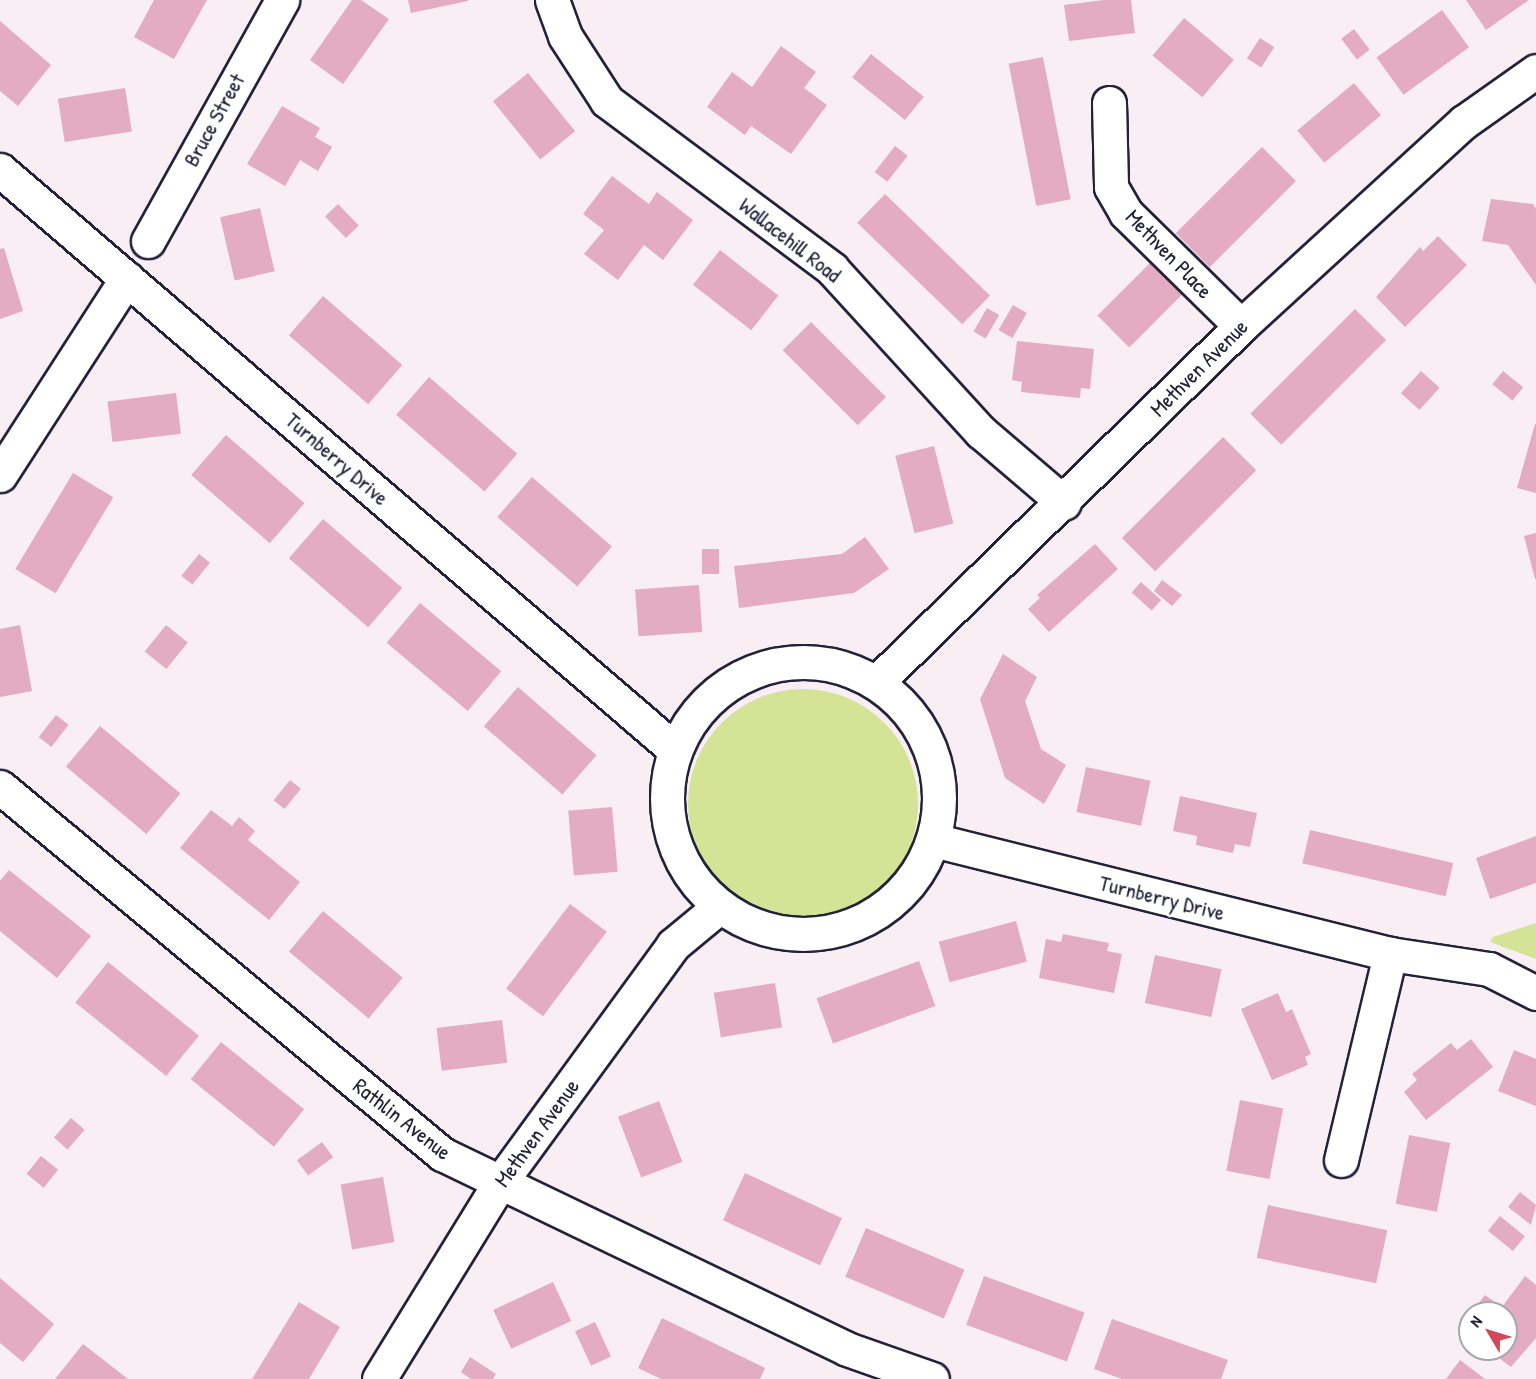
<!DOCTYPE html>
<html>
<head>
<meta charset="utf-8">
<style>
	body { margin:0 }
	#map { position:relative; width:1536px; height:1379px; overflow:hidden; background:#f9eef3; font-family:"Patrick Hand",sans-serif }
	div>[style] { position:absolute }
	.green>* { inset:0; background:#d5e396 }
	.round { border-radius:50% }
	.building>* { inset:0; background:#e3acc2; transform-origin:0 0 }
	.roads { filter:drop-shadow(2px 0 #22223b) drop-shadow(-2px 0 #22223b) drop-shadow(0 2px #22223b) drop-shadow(0 -2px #22223b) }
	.minor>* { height:33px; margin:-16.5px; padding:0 16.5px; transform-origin:16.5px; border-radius:16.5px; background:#fff }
	.minor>.ring { margin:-16.5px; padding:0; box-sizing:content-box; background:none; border:33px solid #fff; border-radius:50% }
	span { translate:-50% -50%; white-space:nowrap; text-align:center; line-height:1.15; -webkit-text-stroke:5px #fff; paint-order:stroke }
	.street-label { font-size:22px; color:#22223b }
	.north { position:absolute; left:1458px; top:1301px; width:60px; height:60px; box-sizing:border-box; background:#fff; border:2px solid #a7a7b1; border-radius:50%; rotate:308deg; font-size:16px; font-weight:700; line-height:24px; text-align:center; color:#22223b }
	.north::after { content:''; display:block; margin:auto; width:21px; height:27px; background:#d1495b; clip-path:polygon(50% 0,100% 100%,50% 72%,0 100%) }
</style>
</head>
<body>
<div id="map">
	<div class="green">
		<i class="round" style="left:688px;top:689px;width:230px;height:230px"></i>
		<i style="clip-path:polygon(1536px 923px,1536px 959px,1490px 942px,1493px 937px)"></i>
	</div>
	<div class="building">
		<i style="clip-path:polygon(154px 0,207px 0,174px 59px,134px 37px)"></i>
		<i style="clip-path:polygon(352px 0,361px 0,389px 19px,343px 84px,310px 60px)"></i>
		<i style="clip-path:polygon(408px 0,468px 0,468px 1px,411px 13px)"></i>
		<i style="clip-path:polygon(1104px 0,1131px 0,1135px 33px,1069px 41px,1064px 5px)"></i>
		<i style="clip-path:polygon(1466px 0,1529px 0,1486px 30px)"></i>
		<i style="left:1442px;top:10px;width:46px;height:81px;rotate:54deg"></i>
		<i style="left:1184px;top:18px;width:65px;height:49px;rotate:40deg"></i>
		<i style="clip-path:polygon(0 21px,51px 65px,18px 106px,0 91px)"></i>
		<i style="left:1354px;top:29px;width:26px;height:16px;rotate:53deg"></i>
		<i style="left:1260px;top:38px;width:17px;height:24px;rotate:33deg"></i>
		<i style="clip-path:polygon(781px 46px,816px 72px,804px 88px,827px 105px,791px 154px,751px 126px,745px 135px,707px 107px,732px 72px,752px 87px)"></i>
		<i style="left:871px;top:54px;width:68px;height:30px;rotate:39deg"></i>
		<i style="left:1043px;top:57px;width:145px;height:35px;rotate:79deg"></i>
		<i style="left:528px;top:73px;width:75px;height:45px;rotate:51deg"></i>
		<i style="left:1354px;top:83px;width:42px;height:74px;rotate:50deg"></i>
		<i style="left:125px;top:88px;width:44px;height:68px;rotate:81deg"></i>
		<i style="clip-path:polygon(282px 106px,320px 128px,315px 137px,332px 147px,318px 171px,300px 160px,285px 186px,247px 164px)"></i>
		<i style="left:895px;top:146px;width:16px;height:33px;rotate:38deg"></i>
		<i style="left:1262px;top:147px;width:48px;height:122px;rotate:45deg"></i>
		<i style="clip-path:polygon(612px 176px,649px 204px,657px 192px,693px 220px,663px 260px,644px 245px,618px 280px,584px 254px,604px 230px,583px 214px)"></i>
		<i style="left:885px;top:194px;width:146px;height:40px;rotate:44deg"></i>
		<i style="clip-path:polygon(1491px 199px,1533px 204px,1536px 209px,1536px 285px,1508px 245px,1482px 241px)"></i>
		<i style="left:338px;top:204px;width:30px;height:18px;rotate:46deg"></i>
		<i style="left:260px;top:208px;width:65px;height:41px;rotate:77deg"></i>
		<i style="clip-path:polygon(1438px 236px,1467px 265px,1405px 327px,1376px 297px,1420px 247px,1423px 251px)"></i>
		<i style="clip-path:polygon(4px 248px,23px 311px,0 319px,0 249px)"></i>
		<i style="left:720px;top:250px;width:74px;height:44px;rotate:38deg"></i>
		<i style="left:1154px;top:259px;width:45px;height:80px;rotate:45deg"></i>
		<i style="left:323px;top:296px;width:105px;height:52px;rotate:41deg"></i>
		<i style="left:1013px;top:305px;width:16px;height:29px;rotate:30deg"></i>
		<i style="left:987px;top:308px;width:14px;height:27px;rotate:30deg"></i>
		<i style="left:1355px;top:309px;width:44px;height:148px;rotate:45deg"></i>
		<i style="left:811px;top:322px;width:106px;height:40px;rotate:45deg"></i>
		<i style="clip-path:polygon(1017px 341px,1094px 349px,1090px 389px,1081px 388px,1080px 398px,1021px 392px,1022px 382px,1012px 380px)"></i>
		<i style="left:1421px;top:371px;width:25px;height:30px;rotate:42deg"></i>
		<i style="left:1503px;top:371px;width:26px;height:17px;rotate:39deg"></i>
		<i style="left:429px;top:377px;width:117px;height:50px;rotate:41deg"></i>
		<i style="left:176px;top:393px;width:41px;height:69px;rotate:83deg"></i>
		<i style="clip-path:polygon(1535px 424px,1536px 424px,1536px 493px,1517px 488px)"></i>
		<i style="left:226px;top:435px;width:104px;height:53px;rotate:41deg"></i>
		<i style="left:1223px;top:437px;width:47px;height:143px;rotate:45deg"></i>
		<i style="left:934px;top:446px;width:80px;height:40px;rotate:76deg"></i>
		<i style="left:73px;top:473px;width:47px;height:112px;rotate:31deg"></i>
		<i style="left:532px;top:477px;width:106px;height:53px;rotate:41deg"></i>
		<i style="left:323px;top:519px;width:105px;height:52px;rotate:41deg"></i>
		<i style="clip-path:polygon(1536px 533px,1536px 579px,1535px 579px,1524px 536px)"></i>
		<i style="clip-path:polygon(865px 537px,889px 569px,854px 593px,739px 608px,734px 566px,842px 554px)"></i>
		<i style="clip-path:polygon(1095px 544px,1118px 569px,1049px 632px,1028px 609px,1040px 598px,1037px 595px)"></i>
		<i style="left:702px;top:549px;width:17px;height:25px"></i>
		<i style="left:199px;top:554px;width:14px;height:28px;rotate:39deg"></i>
		<i style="clip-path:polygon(1162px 580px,1182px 595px,1172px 606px,1154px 591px)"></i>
		<i style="left:1141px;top:582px;width:27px;height:14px;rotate:42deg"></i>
		<i style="left:699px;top:585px;width:47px;height:64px;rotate:86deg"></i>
		<i style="left:420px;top:603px;width:106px;height:52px;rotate:40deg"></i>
		<i style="clip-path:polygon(20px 625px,32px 691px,0 697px,0 629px)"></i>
		<i style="left:166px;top:625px;width:28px;height:34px;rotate:39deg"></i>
		<i style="clip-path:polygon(1003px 654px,1037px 677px,1025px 701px,1041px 749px,1066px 765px,1044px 804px,1005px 778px,980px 699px)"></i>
		<i style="left:518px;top:687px;width:104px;height:52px;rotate:41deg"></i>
		<i style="left:56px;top:715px;width:16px;height:28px;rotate:38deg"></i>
		<i style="left:100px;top:726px;width:105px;height:53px;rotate:40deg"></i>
		<i style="left:1086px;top:767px;width:66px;height:46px;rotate:12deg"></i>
		<i style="left:290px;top:780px;width:14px;height:26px;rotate:39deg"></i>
		<i style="clip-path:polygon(1180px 796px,1257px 813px,1250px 847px,1235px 844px,1233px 853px,1196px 845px,1197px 836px,1173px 831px)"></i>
		<i style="left:612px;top:807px;width:65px;height:44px;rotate:85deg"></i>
		<i style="clip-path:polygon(211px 810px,232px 826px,239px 817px,255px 831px,248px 840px,300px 882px,269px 920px,180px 848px)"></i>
		<i style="left:1310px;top:830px;width:147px;height:34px;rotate:13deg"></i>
		<i style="clip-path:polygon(1536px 836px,1536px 883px,1490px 899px,1476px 858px)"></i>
		<i style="clip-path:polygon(9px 870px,91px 936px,57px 978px,0 931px,0 881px)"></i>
		<i style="left:570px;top:904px;width:46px;height:106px;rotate:37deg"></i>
		<i style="left:323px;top:911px;width:104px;height:53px;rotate:40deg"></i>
		<i style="left:1016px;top:921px;width:42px;height:80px;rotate:75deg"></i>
		<i style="clip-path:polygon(1063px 934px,1109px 943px,1107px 951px,1122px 954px,1114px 993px,1039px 978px,1046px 939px,1061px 942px)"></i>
		<i style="left:1155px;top:955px;width:68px;height:49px;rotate:12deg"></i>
		<i style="left:919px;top:961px;width:48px;height:109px;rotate:70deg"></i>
		<i style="left:108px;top:962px;width:117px;height:52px;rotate:39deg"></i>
		<i style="left:775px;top:983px;width:45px;height:62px;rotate:81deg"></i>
		<i style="clip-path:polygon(1278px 993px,1286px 1012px,1292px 1009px,1311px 1054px,1305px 1057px,1308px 1065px,1272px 1080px,1241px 1009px)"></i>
		<i style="left:502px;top:1020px;width:43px;height:66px;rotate:83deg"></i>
		<i style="clip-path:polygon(1471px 1039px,1493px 1067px,1426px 1120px,1404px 1092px,1417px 1080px,1412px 1074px,1451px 1043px,1457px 1050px)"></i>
		<i style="left:221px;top:1042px;width:107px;height:48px;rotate:39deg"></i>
		<i style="clip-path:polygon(1514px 1050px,1536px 1059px,1536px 1106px,1498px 1091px)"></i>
		<i style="left:1240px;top:1100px;width:44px;height:72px;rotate:11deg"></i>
		<i style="left:659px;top:1101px;width:65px;height:44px;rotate:69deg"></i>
		<i style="left:71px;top:1118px;width:18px;height:26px;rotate:41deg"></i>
		<i style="left:1409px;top:1135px;width:42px;height:70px;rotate:11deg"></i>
		<i style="left:322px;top:1142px;width:19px;height:31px;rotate:54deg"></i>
		<i style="left:41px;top:1156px;width:22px;height:23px;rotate:39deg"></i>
		<i style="left:745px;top:1173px;width:107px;height:52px;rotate:25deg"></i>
		<i style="left:383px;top:1177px;width:66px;height:43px;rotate:80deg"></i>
		<i style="clip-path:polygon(1520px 1192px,1536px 1205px,1531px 1225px,1508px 1207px)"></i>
		<i style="left:1268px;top:1205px;width:122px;height:54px;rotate:12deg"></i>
		<i style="left:1500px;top:1216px;width:32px;height:19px;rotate:39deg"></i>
		<i style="left:866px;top:1228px;width:107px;height:53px;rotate:23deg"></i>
		<i style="left:984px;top:1276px;width:107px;height:52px;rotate:20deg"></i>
		<i style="clip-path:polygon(1525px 1276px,1536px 1285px,1536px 1338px,1511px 1367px,1487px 1349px,1506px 1349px,1506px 1313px,1471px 1313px,1485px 1295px,1502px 1307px)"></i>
		<i style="clip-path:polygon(0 1278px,54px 1324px,23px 1362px,0 1343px)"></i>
		<i style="left:553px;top:1282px;width:43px;height:66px;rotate:65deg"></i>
		<i style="clip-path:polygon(299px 1302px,340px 1327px,309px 1379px,252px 1379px)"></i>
		<i style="clip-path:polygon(662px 1318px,765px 1368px,760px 1379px,661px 1379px,638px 1368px)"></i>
		<i style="clip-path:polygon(1112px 1319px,1228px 1360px,1221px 1379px,1122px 1379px,1094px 1369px)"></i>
		<i style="left:595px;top:1322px;width:38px;height:22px;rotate:65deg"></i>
		<i style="clip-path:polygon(83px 1344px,128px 1379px,55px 1379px)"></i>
		<i style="clip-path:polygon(470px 1357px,496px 1374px,493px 1379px,471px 1379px,461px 1372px)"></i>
		<i style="clip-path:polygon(1460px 1360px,1485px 1379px,1446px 1379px)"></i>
	</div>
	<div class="roads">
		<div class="minor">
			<i style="left:552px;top:0;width:38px;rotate:70deg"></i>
			<i style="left:565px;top:36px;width:77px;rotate:57.1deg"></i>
			<i style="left:607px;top:101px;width:281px;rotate:36.7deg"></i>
			<i style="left:832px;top:269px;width:221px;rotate:47.6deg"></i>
			<i style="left:981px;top:432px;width:109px;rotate:40.5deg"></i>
			<i style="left:1109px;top:103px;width:84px;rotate:88.6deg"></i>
			<i style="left:1111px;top:187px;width:30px;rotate:60deg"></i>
			<i style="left:1126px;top:213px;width:161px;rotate:44.5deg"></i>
			<i style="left:0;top:170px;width:889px;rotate:40.66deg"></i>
			<i style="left:148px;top:241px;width:276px;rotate:-60.9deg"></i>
			<i style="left:0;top:475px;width:234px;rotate:-57.2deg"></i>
			<i class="ring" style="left:667px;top:662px;width:239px;height:239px"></i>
			<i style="left:877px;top:682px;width:509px;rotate:-44.36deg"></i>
			<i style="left:1241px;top:326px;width:302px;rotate:-42.5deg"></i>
			<i style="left:1464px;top:122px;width:88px;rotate:-35.3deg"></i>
			<i style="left:0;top:787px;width:575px;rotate:39.7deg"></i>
			<i style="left:442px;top:1154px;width:449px;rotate:25.7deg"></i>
			<i style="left:847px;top:1349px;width:90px;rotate:19.4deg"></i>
			<i style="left:933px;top:840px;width:471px;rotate:14deg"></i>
			<i style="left:1390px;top:954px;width:100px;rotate:8.6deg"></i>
			<i style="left:1489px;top:969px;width:53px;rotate:27.1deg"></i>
			<i style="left:1341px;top:1160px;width:212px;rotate:-76.6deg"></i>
			<i style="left:379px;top:1379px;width:229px;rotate:-58.4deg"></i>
			<i style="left:499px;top:1184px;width:296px;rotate:-53.9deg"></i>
			<i style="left:673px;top:945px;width:60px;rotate:-39.6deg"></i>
		</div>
	</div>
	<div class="street-label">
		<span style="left:214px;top:120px;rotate:-61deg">Bruce Street</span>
		<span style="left:790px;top:240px;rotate:38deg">Wallacehill Road</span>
		<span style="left:1169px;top:254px;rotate:46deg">Methven Place</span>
		<span style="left:1199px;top:368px;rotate:-45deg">Methven Avenue</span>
		<span style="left:337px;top:459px;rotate:41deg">Turnberry Drive</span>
		<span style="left:1162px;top:898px;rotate:14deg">Turnberry Drive</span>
		<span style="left:402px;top:1119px;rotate:38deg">Rathlin Avenue</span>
		<span style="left:537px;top:1133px;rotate:-54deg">Methven Avenue</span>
	</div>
	<div class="north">N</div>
</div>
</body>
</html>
